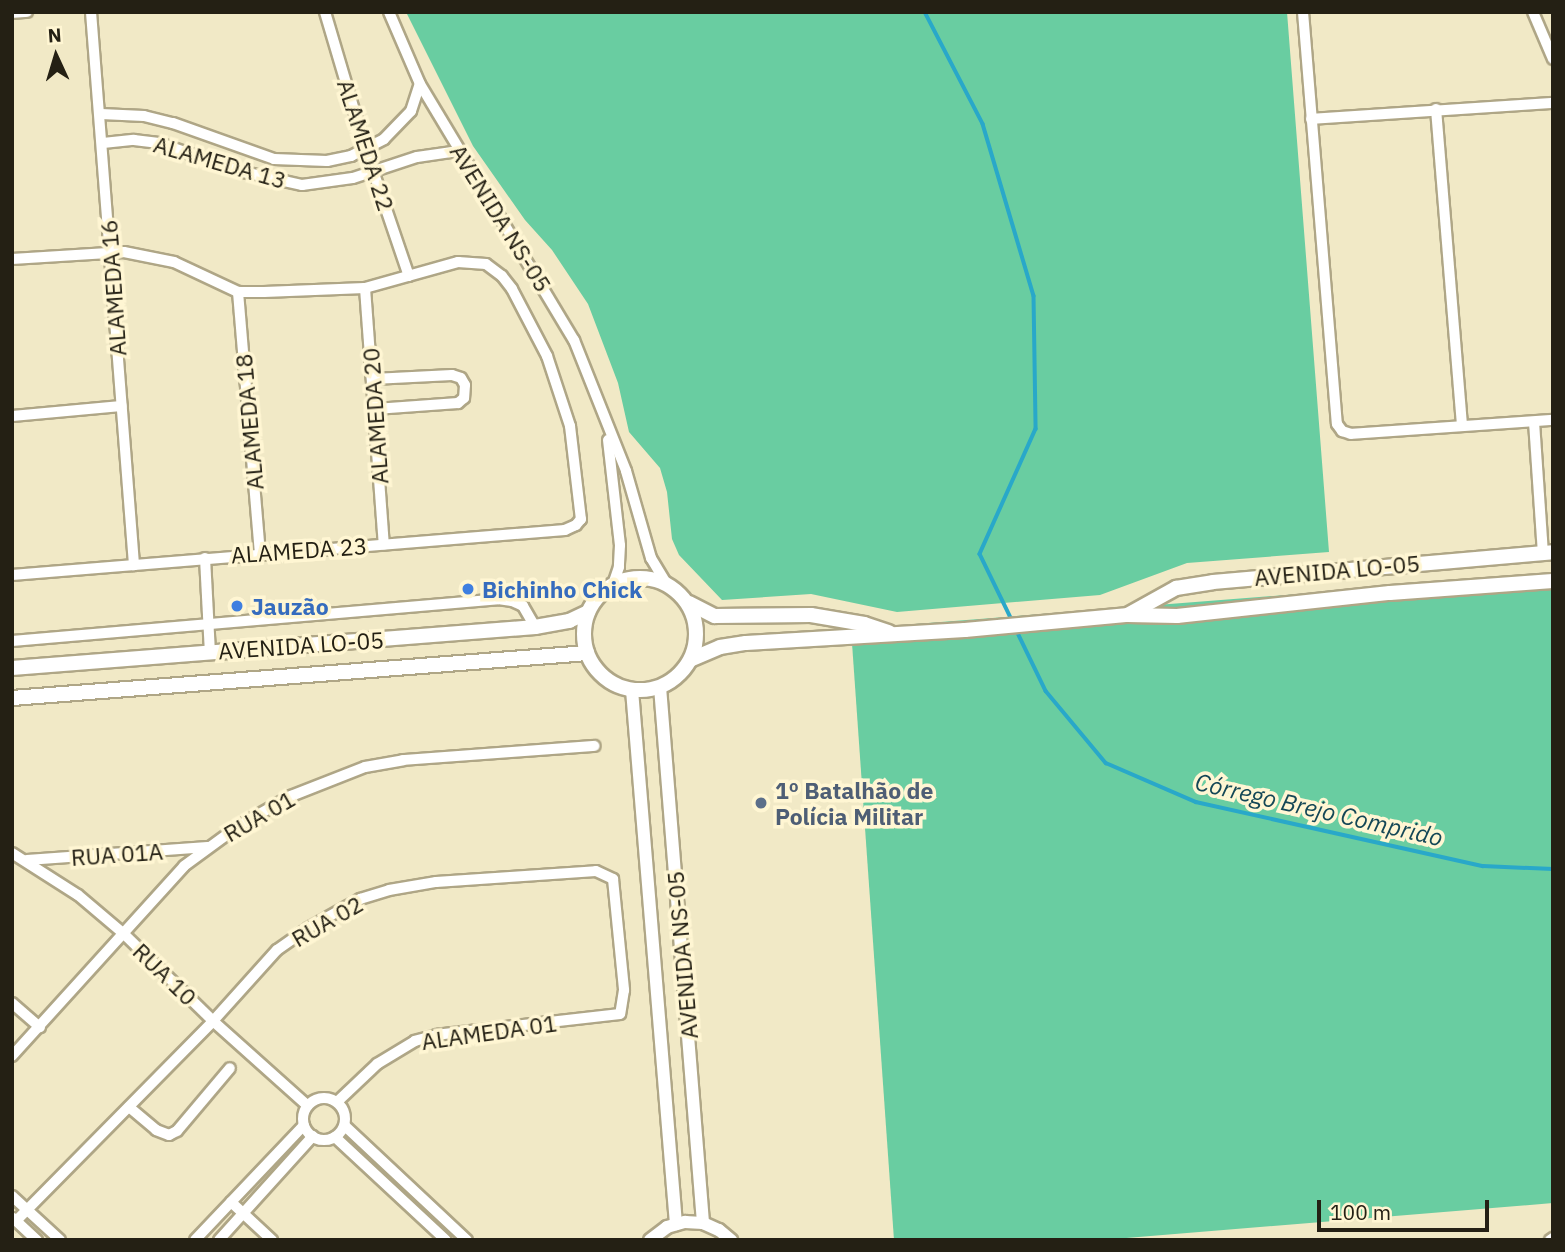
<!DOCTYPE html>
<html>
<head>
<meta charset="utf-8">
<style>
	body { margin:0 }
	#map { position:relative; width:1565px; height:1252px; overflow:hidden; background:#f1e9c6; font-family:"IBM Plex Sans",sans-serif }
	div>[style] { position:absolute }
	.forest>* { inset:0; background:#69cda1 }
	.stream>* { height:3.5px; margin:-1.75px; padding:0 1.75px; transform-origin:1.75px; border-radius:1.75px; background:#29a8c9 }
	.roads { filter:drop-shadow(2px 0 #afa686) drop-shadow(-2px 0 #afa686) drop-shadow(0 2px #afa686) drop-shadow(0 -2px #afa686) }
	.minor>* { height:10px; margin:-5px; padding:0 5px; transform-origin:5px; border-radius:5px; background:#fff }
	.minor>.ring { margin:-5px; padding:0; box-sizing:content-box; background:none; border:10px solid #fff; border-radius:50% }
	.tertiary>* { height:12px; margin:-6px; padding:0 6px; transform-origin:6px; border-radius:6px; background:#fff }
	.secondary>* { height:14px; margin:-7px; padding:0 7px; transform-origin:7px; border-radius:7px; background:#fff }
	.secondary>.ring { margin:-7px; padding:0; box-sizing:content-box; background:none; border:14px solid #fff; border-radius:50% }
	.dots>* { width:19px; height:19px; translate:-50% -50%; box-sizing:border-box; border:4px solid #fff6d3; border-radius:50% }
	span { translate:-50% -50%; white-space:nowrap; text-align:center; line-height:1.15; -webkit-text-stroke:7px #fff6d3; paint-order:stroke }
	.street-label { font-size:23px; color:#242014 }
	.shop-label { font-size:23px; color:#366cbe; font-weight:700 }
	.left { translate:0 -50%; text-align:left }
	.service-label { font-size:23px; color:#4e5e75; font-weight:700 }
	.water-label { font-size:24px; color:#144756; font-style:italic }
	.frame { position:absolute; inset:0; border:14px solid #242014; pointer-events:none }
	.north { position:absolute; left:21px; top:21px; width:70px; height:70px; -webkit-text-stroke:5px #fff6d3; paint-order:stroke; rotate:356deg; font-size:19px; font-weight:700; line-height:28px; text-align:center; color:#242014 }
	.north::after { content:''; display:block; margin:auto; width:24px; height:32px; background:#242014; clip-path:polygon(50% 0,100% 100%,50% 72%,0 100%) }
	.scale { position:absolute; left:1317px; top:1200px; width:172px; height:32px; box-sizing:border-box; border:4px solid #242014; border-top:0; padding-left:9px; font-size:21px; line-height:24px; white-space:nowrap; color:#242014; -webkit-text-stroke:5px #fff6d3; paint-order:stroke }
</style>
</head>
<body>
<div id="map">
	<div class="forest">
		<i style="clip-path:polygon(406px 12px,1287px 12px,1329px 552px,1187px 563px,1100px 595px,897px 612px,811px 594px,722px 600px,679px 555px,672px 539px,667px 492px,660px 468px,629px 432px,618px 383px,588px 304px,552px 250px,525px 220px,473px 146px)"></i>
		<i style="clip-path:polygon(1553px 574px,1553px 1203px,1102px 1240px,894px 1240px,851px 629px)"></i>
	</div>
	<div class="stream">
		<i style="left:925px;top:12px;width:126px;rotate:62.6deg"></i>
		<i style="left:983px;top:124px;width:179px;rotate:73.5deg"></i>
		<i style="left:1034px;top:296px;width:133px;rotate:89.1deg"></i>
		<i style="left:1036px;top:429px;width:137px;rotate:114.1deg"></i>
		<i style="left:980px;top:554px;width:76px;rotate:64.1deg"></i>
		<i style="left:1016px;top:629px;width:69px;rotate:64.2deg"></i>
		<i style="left:1046px;top:691px;width:94px;rotate:50.2deg"></i>
		<i style="left:1106px;top:763px;width:98px;rotate:23.4deg"></i>
		<i style="left:1196px;top:802px;width:294px;rotate:12.6deg"></i>
		<i style="left:1483px;top:866px;width:70px;rotate:2.5deg"></i>
	</div>
	<div class="roads">
		<div class="minor">
			<i style="left:91px;top:12px;width:555px;rotate:85.55deg"></i>
			<i style="left:325px;top:12px;width:144px;rotate:73.5deg"></i>
			<i style="left:366px;top:150px;width:133px;rotate:71.2deg"></i>
			<i style="left:389px;top:12px;width:78px;rotate:66.7deg"></i>
			<i style="left:420px;top:84px;width:299px;rotate:59deg"></i>
			<i style="left:574px;top:340px;width:141px;rotate:68.3deg"></i>
			<i style="left:626px;top:471px;width:91px;rotate:74deg"></i>
			<i style="left:651px;top:558px;width:29px;rotate:59deg"></i>
			<i style="left:1303px;top:12px;width:413px;rotate:85.3deg"></i>
			<i style="left:1337px;top:424px;width:9px;rotate:54deg"></i>
			<i style="left:1342px;top:431px;width:9px;rotate:18deg"></i>
			<i style="left:1351px;top:434px;width:202px;rotate:-4deg"></i>
			<i style="left:1533px;top:12px;width:51px;rotate:66.9deg"></i>
			<i style="left:12px;top:13px;width:15px;rotate:-4deg"></i>
			<i style="left:1436px;top:109px;width:318px;rotate:85.3deg"></i>
			<i style="left:101px;top:114px;width:43px;rotate:2.7deg"></i>
			<i style="left:144px;top:116px;width:30px;rotate:14deg"></i>
			<i style="left:173px;top:123px;width:107px;rotate:19.6deg"></i>
			<i style="left:274px;top:159px;width:53px;rotate:2.2deg"></i>
			<i style="left:327px;top:161px;width:25px;rotate:-12deg"></i>
			<i style="left:351px;top:156px;width:37px;rotate:-27deg"></i>
			<i style="left:384px;top:139px;width:39px;rotate:-46deg"></i>
			<i style="left:411px;top:111px;width:28px;rotate:-72deg"></i>
			<i style="left:1311px;top:119px;width:243px;rotate:-3.8deg"></i>
			<i style="left:103px;top:143px;width:31px;rotate:-6deg"></i>
			<i style="left:134px;top:140px;width:25px;rotate:7deg"></i>
			<i style="left:159px;top:143px;width:85px;rotate:19.3deg"></i>
			<i style="left:239px;top:171px;width:65px;rotate:12.5deg"></i>
			<i style="left:302px;top:185px;width:51px;rotate:-7.8deg"></i>
			<i style="left:353px;top:178px;width:67px;rotate:-18.2deg"></i>
			<i style="left:417px;top:157px;width:41px;rotate:-8.3deg"></i>
			<i style="left:12px;top:259px;width:112px;rotate:-3.6deg"></i>
			<i style="left:124px;top:252px;width:51px;rotate:11.3deg"></i>
			<i style="left:174px;top:262px;width:71px;rotate:25.1deg"></i>
			<i style="left:238px;top:292px;width:26px"></i>
			<i style="left:264px;top:292px;width:101px;rotate:-2.3deg"></i>
			<i style="left:365px;top:288px;width:97px;rotate:-15.6deg"></i>
			<i style="left:458px;top:262px;width:28px;rotate:4deg"></i>
			<i style="left:486px;top:264px;width:20px;rotate:37deg"></i>
			<i style="left:502px;top:276px;width:16px;rotate:52deg"></i>
			<i style="left:512px;top:289px;width:76px;rotate:62.4deg"></i>
			<i style="left:547px;top:356px;width:74px;rotate:71.8deg"></i>
			<i style="left:570px;top:426px;width:94px;rotate:83.3deg"></i>
			<i style="left:581px;top:519px;width:8px;rotate:130deg"></i>
			<i style="left:576px;top:525px;width:12px;rotate:156deg"></i>
			<i style="left:565px;top:530px;width:555px;rotate:175.35deg"></i>
			<i style="left:365px;top:288px;width:257px;rotate:85.8deg"></i>
			<i style="left:238px;top:292px;width:262px;rotate:85.2deg"></i>
			<i style="left:373px;top:379px;width:79px;rotate:-2.9deg"></i>
			<i style="left:452px;top:375px;width:9px;rotate:18deg"></i>
			<i style="left:461px;top:378px;width:8px;rotate:60deg"></i>
			<i style="left:465px;top:385px;width:13px;rotate:94deg"></i>
			<i style="left:464px;top:398px;width:8px;rotate:140deg"></i>
			<i style="left:458px;top:403px;width:83px;rotate:175.9deg"></i>
			<i style="left:12px;top:416px;width:110px;rotate:-5.2deg"></i>
			<i style="left:1534px;top:422px;width:131px;rotate:86.1deg"></i>
			<i style="left:608px;top:440px;width:106px;rotate:83.5deg"></i>
			<i style="left:620px;top:545px;width:22px;rotate:93deg"></i>
			<i style="left:619px;top:567px;width:18px;rotate:109deg"></i>
			<i style="left:205px;top:558px;width:94px;rotate:87deg"></i>
			<i style="left:12px;top:641px;width:488px;rotate:-4.9deg"></i>
			<i style="left:498px;top:599px;width:14px;rotate:8deg"></i>
			<i style="left:512px;top:601px;width:12px;rotate:24deg"></i>
			<i style="left:523px;top:606px;width:24px;rotate:60deg"></i>
			<i style="left:12px;top:853px;width:78px;rotate:32.5deg"></i>
			<i style="left:78px;top:895px;width:60px;rotate:40.3deg"></i>
			<i style="left:124px;top:934px;width:124px;rotate:44.3deg"></i>
			<i style="left:213px;top:1021px;width:127px;rotate:41.8deg"></i>
			<i style="left:27px;top:860px;width:181px;rotate:-4.1deg"></i>
			<i style="left:12px;top:1003px;width:37px;rotate:41deg"></i>
			<i style="left:12px;top:1056px;width:256px;rotate:-47.8deg"></i>
			<i style="left:184px;top:866px;width:69px;rotate:-36.2deg"></i>
			<i style="left:240px;top:825px;width:59px;rotate:-29.6deg"></i>
			<i style="left:291px;top:796px;width:79px;rotate:-21.4deg"></i>
			<i style="left:365px;top:767px;width:39px;rotate:-10deg"></i>
			<i style="left:403px;top:760px;width:192px;rotate:-4.2deg"></i>
			<i class="ring" style="left:303px;top:1098px;width:32px;height:32px"></i>
			<i style="left:129px;top:1107px;width:35px;rotate:40deg"></i>
			<i style="left:156px;top:1130px;width:14px;rotate:21deg"></i>
			<i style="left:169px;top:1135px;width:9px;rotate:-27deg"></i>
			<i style="left:177px;top:1131px;width:82px;rotate:-49.9deg"></i>
			<i style="left:345px;top:1126px;width:167px;rotate:43.1deg"></i>
			<i style="left:335px;top:1137px;width:151px;rotate:42.9deg"></i>
			<i style="left:12px;top:1196px;width:65px;rotate:42.5deg"></i>
			<i style="left:231px;top:1202px;width:56px;rotate:42.8deg"></i>
			<i style="left:13px;top:1218px;width:33px;rotate:43deg"></i>
			<i style="left:16px;top:1221px;width:281px;rotate:-45.4deg"></i>
			<i style="left:213px;top:1021px;width:96px;rotate:-48deg"></i>
			<i style="left:277px;top:950px;width:38px;rotate:-35deg"></i>
			<i style="left:308px;top:928px;width:60px;rotate:-29.1deg"></i>
			<i style="left:360px;top:899px;width:30px;rotate:-17deg"></i>
			<i style="left:389px;top:890px;width:48px;rotate:-9.7deg"></i>
			<i style="left:436px;top:882px;width:160px;rotate:-3.9deg"></i>
			<i style="left:596px;top:871px;width:19px;rotate:25deg"></i>
			<i style="left:613px;top:879px;width:112px;rotate:84.3deg"></i>
			<i style="left:624px;top:990px;width:24px;rotate:99deg"></i>
			<i style="left:620px;top:1014px;width:184px;rotate:173.5deg"></i>
			<i style="left:437px;top:1035px;width:23px;rotate:165deg"></i>
			<i style="left:415px;top:1041px;width:44px;rotate:148.8deg"></i>
			<i style="left:377px;top:1064px;width:55px;rotate:136.5deg"></i>
			<i style="left:195px;top:1240px;width:158px;rotate:-46.5deg"></i>
			<i style="left:219px;top:1240px;width:140px;rotate:-47.9deg"></i>
			<i style="left:1550px;top:1240px;width:4px;rotate:-34deg"></i>
		</div>
		<div class="tertiary">
			<i style="left:660px;top:687px;width:538px;rotate:85.41deg"></i>
			<i style="left:632px;top:690px;width:536px;rotate:85.29deg"></i>
			<i style="left:650px;top:1240px;width:21px;rotate:-37deg"></i>
			<i style="left:667px;top:1227px;width:19px;rotate:-16deg"></i>
			<i style="left:685px;top:1222px;width:18px;rotate:3deg"></i>
			<i style="left:703px;top:1223px;width:17px;rotate:24deg"></i>
			<i style="left:719px;top:1230px;width:16px;rotate:40deg"></i>
		</div>
		<div class="secondary">
			<i class="ring" style="left:584px;top:578px;width:98px;height:98px"></i>
			<i style="left:689px;top:603px;width:29px;rotate:27deg"></i>
			<i style="left:715px;top:616px;width:96px;rotate:-0.6deg"></i>
			<i style="left:811px;top:615px;width:54px;rotate:9.6deg"></i>
			<i style="left:864px;top:624px;width:26px;rotate:18deg"></i>
			<i style="left:1129px;top:614px;width:54px;rotate:-29deg"></i>
			<i style="left:1176px;top:588px;width:37px;rotate:-9deg"></i>
			<i style="left:1213px;top:582px;width:341px;rotate:-5deg"></i>
			<i style="left:692px;top:659px;width:30px;rotate:-23deg"></i>
			<i style="left:720px;top:647px;width:26px;rotate:-9deg"></i>
			<i style="left:746px;top:643px;width:219px;rotate:-3.4deg"></i>
			<i style="left:965px;top:630px;width:164px;rotate:-5.3deg"></i>
			<i style="left:1128px;top:615px;width:49px;rotate:1.2deg"></i>
			<i style="left:1177px;top:616px;width:214px;rotate:-6.2deg"></i>
			<i style="left:1390px;top:593px;width:163px;rotate:-4.2deg"></i>
			<i style="left:12px;top:668px;width:525px;rotate:-4.48deg"></i>
			<i style="left:535px;top:627px;width:35px;rotate:-10deg"></i>
			<i style="left:569px;top:621px;width:21px;rotate:-25deg"></i>
			<i style="left:12px;top:698px;width:577px;rotate:-4.47deg"></i>
		</div>
	</div>
	<div class="dots">
		<i style="left:468px;top:589px;background:#3f7fe0"></i>
		<i style="left:237px;top:606px;background:#3f7fe0"></i>
		<i style="left:761px;top:803px;background:#5c6f8a"></i>
	</div>
	<div class="street-label">
		<span style="left:366px;top:145px;rotate:72deg">ALAMEDA 22</span>
		<span style="left:220px;top:162px;rotate:16deg">ALAMEDA 13</span>
		<span style="left:501px;top:218px;rotate:58deg">AVENIDA NS-05</span>
		<span style="left:113px;top:288px;rotate:-94deg">ALAMEDA 16</span>
		<span style="left:375px;top:416px;rotate:-94deg">ALAMEDA 20</span>
		<span style="left:249px;top:422px;rotate:-95deg">ALAMEDA 18</span>
		<span style="left:299px;top:550px;rotate:-4deg">ALAMEDA 23</span>
		<span style="left:1337px;top:570px;rotate:-5deg">AVENIDA LO-05</span>
		<span style="left:301px;top:645px;rotate:-4deg">AVENIDA LO-05</span>
		<span style="left:259px;top:816px;rotate:-30deg">RUA 01</span>
		<span style="left:117px;top:854px;rotate:-4deg">RUA 01A</span>
		<span style="left:327px;top:921px;rotate:-30deg">RUA 02</span>
		<span style="left:682px;top:955px;rotate:-95deg">AVENIDA NS-05</span>
		<span style="left:165px;top:974px;rotate:44deg">RUA 10</span>
		<span style="left:489px;top:1032px;rotate:-8deg">ALAMEDA 01</span>
	</div>
	<div class="shop-label">
		<span class="left" style="left:482px;top:589px">Bichinho Chick</span>
		<span class="left" style="left:251px;top:606px">Jauzão</span>
	</div>
	<div class="service-label">
		<span class="left" style="left:775px;top:803px">1º Batalhão de<br>Polícia Militar</span>
	</div>
	<div class="water-label">
		<span style="left:1319px;top:810px;rotate:13deg">Córrego Brejo Comprido</span>
	</div>
	<div class="frame"></div>
	<div class="north">N</div>
	<div class="scale">100 m</div>
</div>
</body>
</html>
